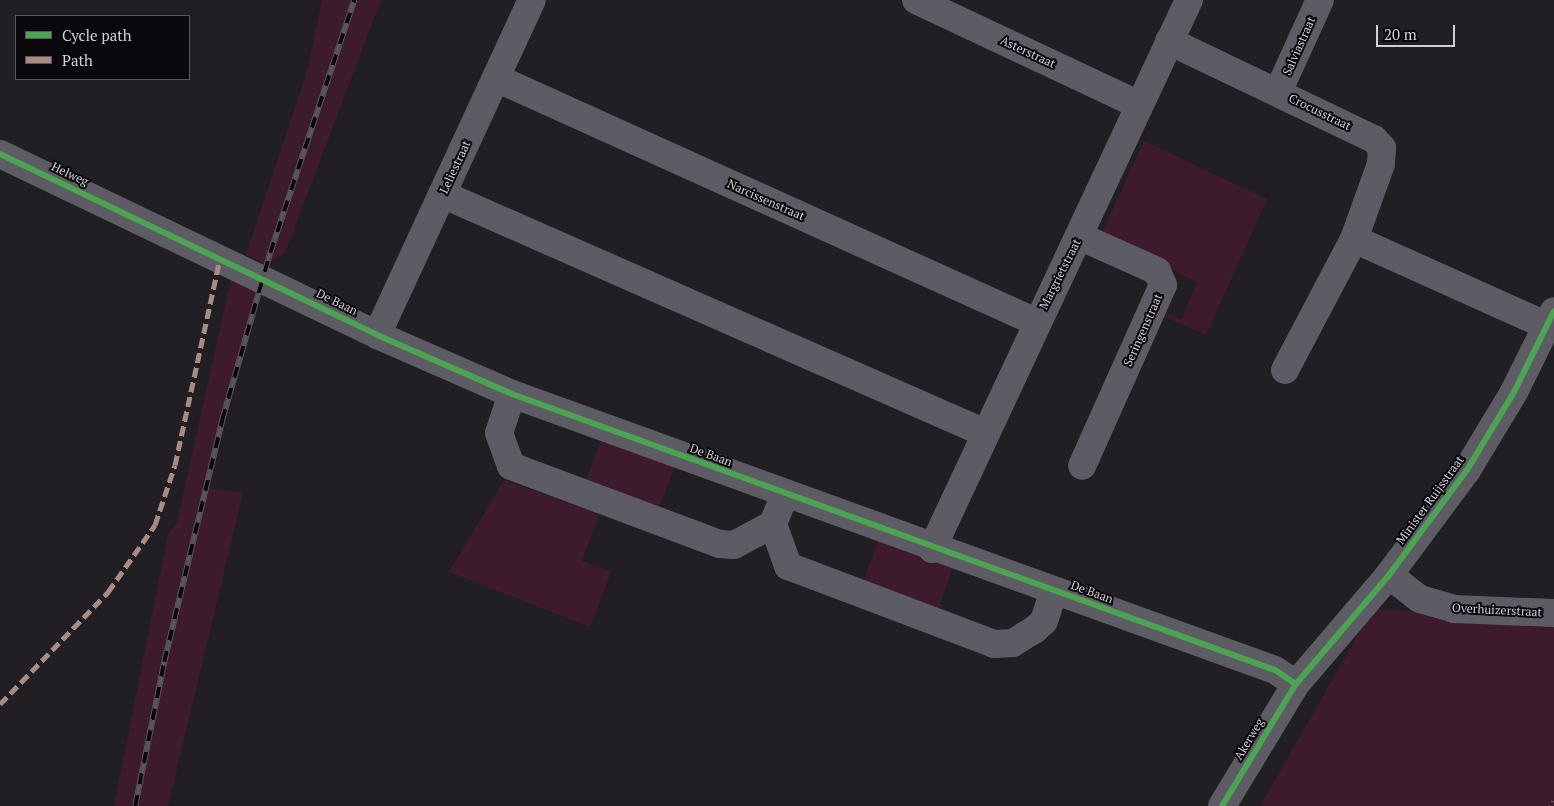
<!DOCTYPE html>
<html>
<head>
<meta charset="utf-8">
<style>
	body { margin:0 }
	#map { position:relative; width:1554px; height:806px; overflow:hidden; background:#221f24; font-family:"PT Serif",serif }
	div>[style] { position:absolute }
	.green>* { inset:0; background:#3d1b2c }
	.path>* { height:3px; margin-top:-1.5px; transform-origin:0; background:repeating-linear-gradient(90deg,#5b5a5f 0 1px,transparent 0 5px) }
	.minor>* { height:28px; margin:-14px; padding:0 14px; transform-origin:14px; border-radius:14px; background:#5d5b63 }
	.rail>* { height:5.5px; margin-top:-2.75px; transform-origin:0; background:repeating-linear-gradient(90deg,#0a080c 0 11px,#58565b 0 22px); box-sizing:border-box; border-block:1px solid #58565b }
	.quiet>* { height:5px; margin-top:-2.5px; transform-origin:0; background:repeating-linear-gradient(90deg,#a88b81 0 10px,transparent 0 15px) }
	.cycleway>* { height:6px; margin:-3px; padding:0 3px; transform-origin:3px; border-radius:3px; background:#4ca352 }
	span { translate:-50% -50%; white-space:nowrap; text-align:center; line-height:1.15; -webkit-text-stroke:4px #0a080c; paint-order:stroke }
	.street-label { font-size:12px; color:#d4cfd7 }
	.legend { position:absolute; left:15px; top:15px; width:175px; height:65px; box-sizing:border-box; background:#0a080c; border:1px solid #5b585d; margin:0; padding:6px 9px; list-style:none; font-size:15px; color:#d4cfd7 }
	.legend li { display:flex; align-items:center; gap:10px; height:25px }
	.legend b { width:25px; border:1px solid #5b585d }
	.scale { position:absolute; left:1376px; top:25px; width:79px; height:22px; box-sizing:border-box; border:2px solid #d4cfd7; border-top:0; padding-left:6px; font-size:15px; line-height:18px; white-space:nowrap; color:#d4cfd7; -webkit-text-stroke:4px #0a080c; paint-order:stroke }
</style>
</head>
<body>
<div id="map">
	<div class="green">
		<i style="clip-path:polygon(322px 0,381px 0,285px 253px,267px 264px,246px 255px,307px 72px)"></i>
		<i style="clip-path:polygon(1144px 141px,1267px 199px,1206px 335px,1163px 316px,1164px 312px,1181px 320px,1197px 282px,1101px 235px)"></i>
		<i style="clip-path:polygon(231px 279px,260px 289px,208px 488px,243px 493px,168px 806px,114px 806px,168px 535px,177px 522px)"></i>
		<i style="clip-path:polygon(602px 438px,675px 465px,660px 505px,648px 510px,586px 480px)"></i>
		<i style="clip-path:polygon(504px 480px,599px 514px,582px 561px,611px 572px,590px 627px,449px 572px)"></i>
		<i style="clip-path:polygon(878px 540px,953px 567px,939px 608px,927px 613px,864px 580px)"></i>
		<i style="clip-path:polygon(1373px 609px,1554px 620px,1554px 806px,1260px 806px)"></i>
	</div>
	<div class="path">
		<i style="left:1550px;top:806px;width:10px;rotate:-66deg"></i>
	</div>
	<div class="minor">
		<i style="left:916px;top:0;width:246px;rotate:25.2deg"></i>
		<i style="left:1169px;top:41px;width:227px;rotate:25.6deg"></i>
		<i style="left:1374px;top:139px;width:12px;rotate:48deg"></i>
		<i style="left:1382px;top:148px;width:16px;rotate:94deg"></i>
		<i style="left:1381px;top:164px;width:80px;rotate:109.8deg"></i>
		<i style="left:1354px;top:239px;width:148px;rotate:117.8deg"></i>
		<i style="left:496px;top:78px;width:593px;rotate:24.32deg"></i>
		<i style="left:1278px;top:92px;width:101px;rotate:-65.5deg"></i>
		<i style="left:0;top:154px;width:418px;rotate:25.6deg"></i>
		<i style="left:377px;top:335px;width:147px;rotate:23.6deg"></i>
		<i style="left:512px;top:394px;width:811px;rotate:19.89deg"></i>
		<i style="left:1275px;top:670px;width:25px;rotate:34deg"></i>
		<i style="left:442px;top:194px;width:593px;rotate:23.76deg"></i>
		<i style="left:1079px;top:236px;width:85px;rotate:24.2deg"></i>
		<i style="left:1157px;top:271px;width:15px;rotate:67deg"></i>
		<i style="left:1163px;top:285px;width:198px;rotate:114.1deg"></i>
		<i style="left:1354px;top:239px;width:213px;rotate:24.2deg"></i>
		<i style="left:377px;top:335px;width:369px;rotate:-65.2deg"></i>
		<i style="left:512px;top:394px;width:41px;rotate:108.4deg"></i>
		<i style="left:499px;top:433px;width:35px;rotate:70deg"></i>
		<i style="left:511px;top:466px;width:223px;rotate:20.5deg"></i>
		<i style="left:720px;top:544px;width:14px;rotate:4deg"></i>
		<i style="left:734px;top:545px;width:44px;rotate:-28.3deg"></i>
		<i style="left:785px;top:494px;width:32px;rotate:112deg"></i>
		<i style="left:773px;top:524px;width:45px;rotate:70.3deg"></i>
		<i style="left:788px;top:566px;width:220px;rotate:20.7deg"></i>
		<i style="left:994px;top:644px;width:19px;rotate:-3deg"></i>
		<i style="left:1013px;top:643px;width:25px;rotate:-32deg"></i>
		<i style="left:1034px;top:630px;width:13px;rotate:-42deg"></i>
		<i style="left:1044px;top:621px;width:32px;rotate:-72deg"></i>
		<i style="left:932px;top:549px;width:606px;rotate:-64.91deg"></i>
		<i style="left:1389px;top:575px;width:39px;rotate:38deg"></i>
		<i style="left:1420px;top:599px;width:35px;rotate:16deg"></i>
		<i style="left:1454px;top:609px;width:100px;rotate:2.3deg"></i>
		<i style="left:1222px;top:806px;width:143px;rotate:-58.8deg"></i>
		<i style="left:1296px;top:684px;width:143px;rotate:-49.5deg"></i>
		<i style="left:1389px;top:575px;width:131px;rotate:-53.4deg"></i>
		<i style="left:1467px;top:470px;width:91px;rotate:-58.9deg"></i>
		<i style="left:1514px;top:392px;width:90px;rotate:-63.7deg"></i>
	</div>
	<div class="rail">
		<i style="left:135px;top:806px;width:147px;rotate:-78.6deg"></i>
		<i style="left:164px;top:662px;width:249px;rotate:-76.5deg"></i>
		<i style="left:222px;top:420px;width:174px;rotate:-74deg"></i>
		<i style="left:270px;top:253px;width:267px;rotate:-71.6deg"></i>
	</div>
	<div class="quiet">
		<i style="left:0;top:704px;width:156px;rotate:-46deg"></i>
		<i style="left:108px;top:592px;width:82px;rotate:-55deg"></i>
		<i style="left:155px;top:525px;width:63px;rotate:-71.6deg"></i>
		<i style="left:175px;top:465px;width:212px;rotate:-77.7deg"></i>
	</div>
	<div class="cycleway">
		<i style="left:0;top:154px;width:418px;rotate:25.6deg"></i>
		<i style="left:377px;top:335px;width:147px;rotate:23.6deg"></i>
		<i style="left:512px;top:394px;width:811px;rotate:19.89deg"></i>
		<i style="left:1275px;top:670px;width:25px;rotate:34deg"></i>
		<i style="left:1222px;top:806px;width:143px;rotate:-58.8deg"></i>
		<i style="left:1296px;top:684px;width:143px;rotate:-49.5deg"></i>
		<i style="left:1389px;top:575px;width:131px;rotate:-53.4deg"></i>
		<i style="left:1467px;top:470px;width:91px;rotate:-58.9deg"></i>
		<i style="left:1514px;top:392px;width:90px;rotate:-63.7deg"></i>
	</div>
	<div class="street-label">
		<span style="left:1299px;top:46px;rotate:-66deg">Salviastraat</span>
		<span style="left:1028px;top:52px;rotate:25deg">Asterstraat</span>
		<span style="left:1320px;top:112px;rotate:26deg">Crocusstraat</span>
		<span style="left:455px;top:167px;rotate:-65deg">Leliestraat</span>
		<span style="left:70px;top:174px;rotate:25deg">Helweg</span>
		<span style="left:766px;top:200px;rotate:24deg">Narcissenstraat</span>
		<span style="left:1060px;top:274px;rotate:-63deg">Margrietstraat</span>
		<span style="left:337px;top:302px;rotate:26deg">De Baan</span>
		<span style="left:1143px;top:330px;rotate:-66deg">Seringenstraat</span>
		<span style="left:711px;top:455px;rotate:20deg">De Baan</span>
		<span style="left:1430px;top:500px;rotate:-54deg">Minister Ruijsstraat</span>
		<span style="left:1092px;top:592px;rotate:20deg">De Baan</span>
		<span style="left:1497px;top:610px;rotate:3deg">Overhuizerstraat</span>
		<span style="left:1249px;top:739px;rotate:-59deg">Akerweg</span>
	</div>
	<ul class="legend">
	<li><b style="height:6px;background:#4ca352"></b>Cycle path</li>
	<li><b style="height:6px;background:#a88b81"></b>Path</li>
	</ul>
	<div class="scale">20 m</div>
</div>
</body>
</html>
